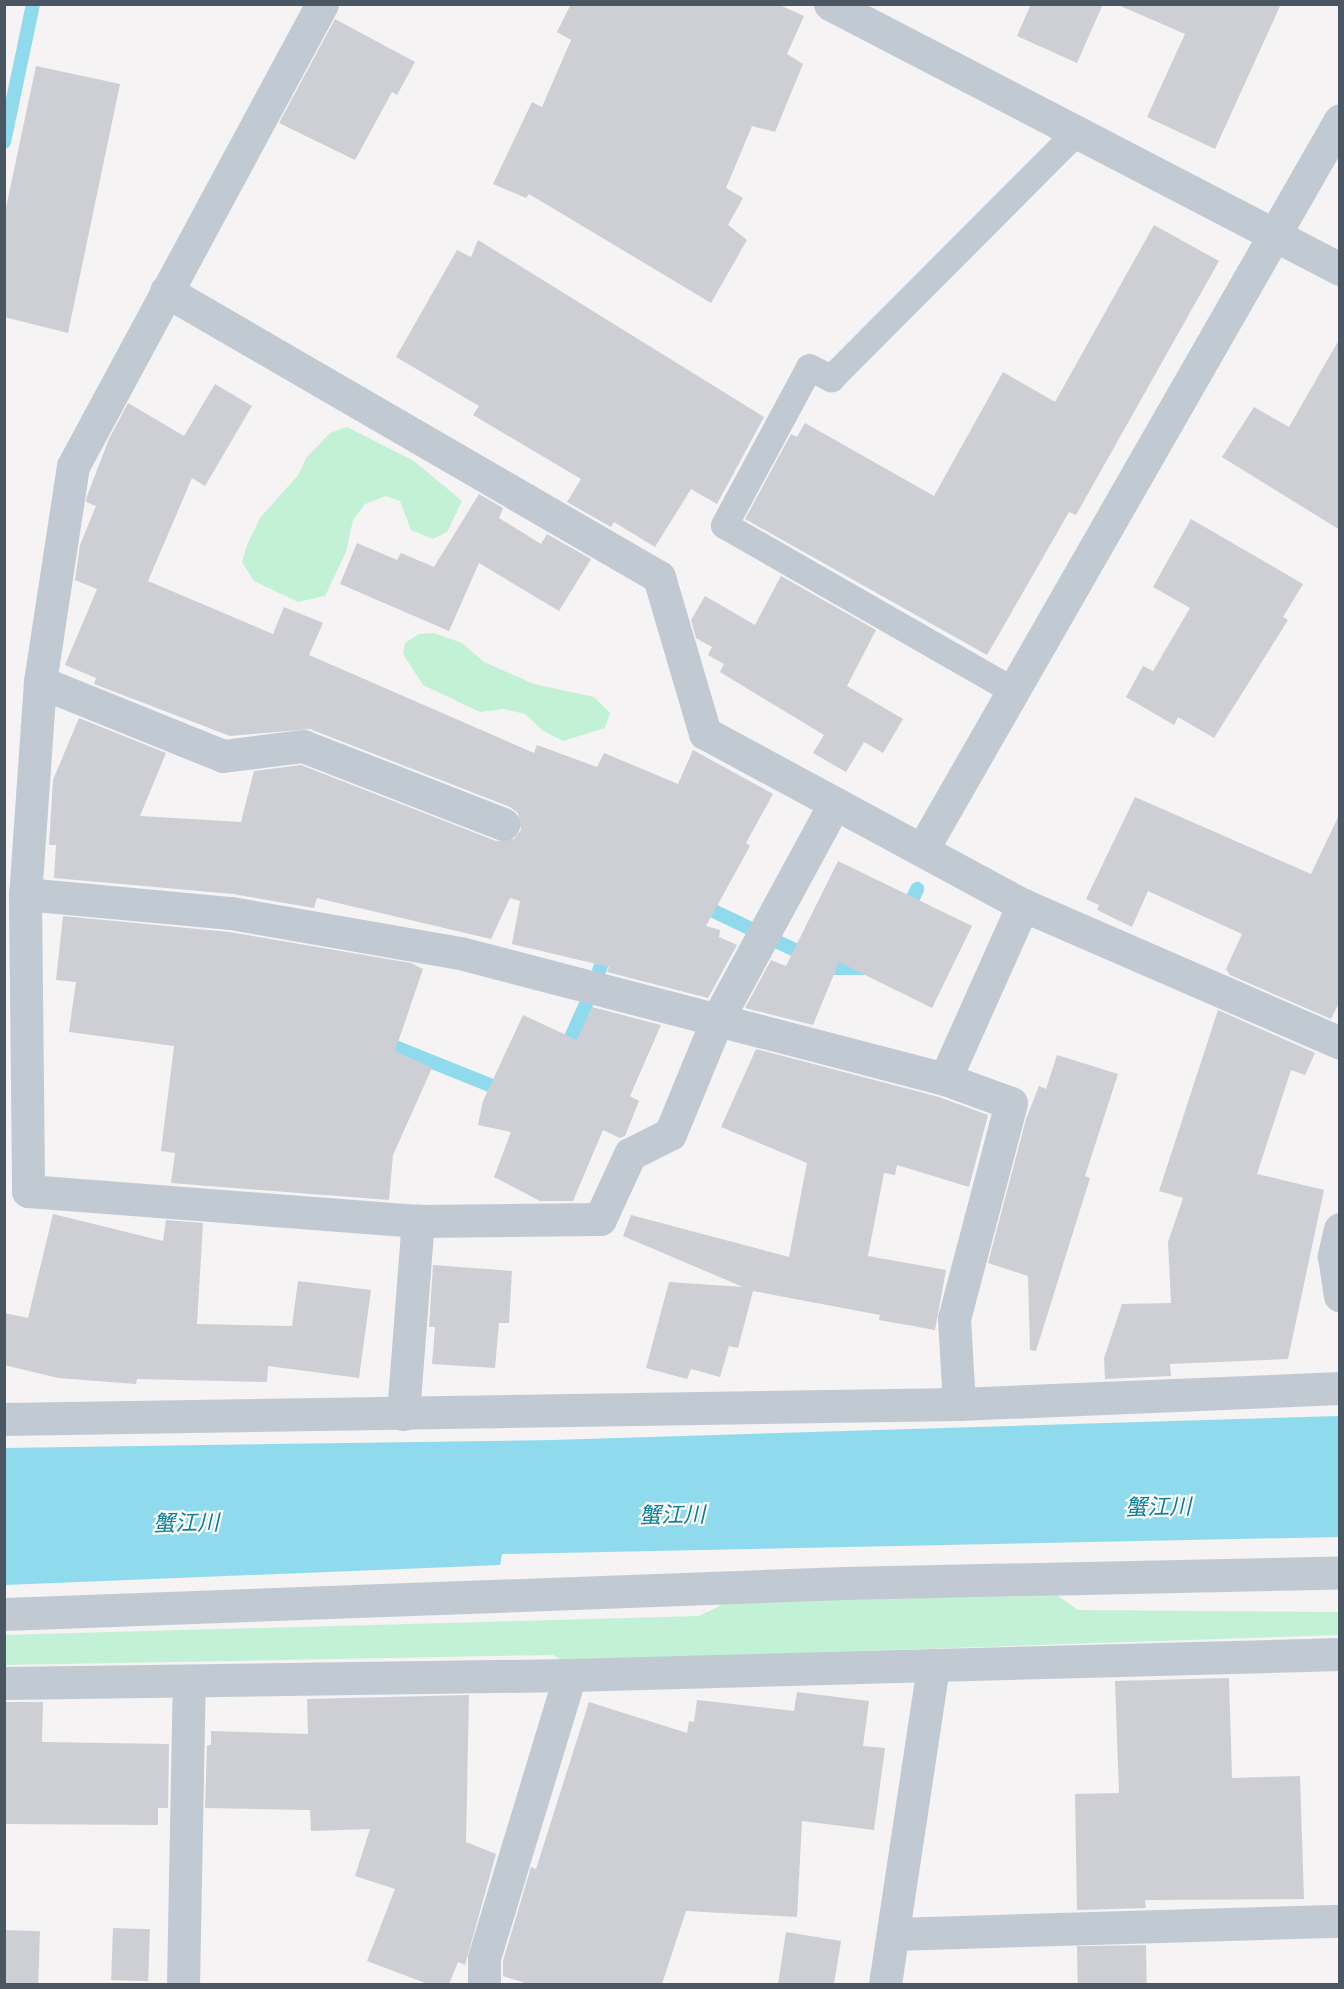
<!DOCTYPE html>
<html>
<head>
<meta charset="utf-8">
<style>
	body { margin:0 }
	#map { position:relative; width:1344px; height:1989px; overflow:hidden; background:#f5f3f3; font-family:"Golos Text","Noto Sans JP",sans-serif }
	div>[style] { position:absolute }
	.green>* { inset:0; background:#c3f1d5 }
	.water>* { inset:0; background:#90daee }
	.stream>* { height:14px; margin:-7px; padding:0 7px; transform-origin:7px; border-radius:7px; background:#90daee }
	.building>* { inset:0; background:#cdcfd5; transform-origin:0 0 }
	.service>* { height:27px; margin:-13.5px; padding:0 13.5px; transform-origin:13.5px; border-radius:13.5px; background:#c1cad2 }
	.minor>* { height:33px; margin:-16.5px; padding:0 16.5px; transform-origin:16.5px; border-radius:16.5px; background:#c1cad2 }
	span { translate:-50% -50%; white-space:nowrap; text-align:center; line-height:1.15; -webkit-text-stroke:4.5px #fff; paint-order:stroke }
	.water-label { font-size:22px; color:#0c7c9b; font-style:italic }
	.frame { position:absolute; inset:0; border:6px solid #4a5661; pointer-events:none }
</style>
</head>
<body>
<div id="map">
	<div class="green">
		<i style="clip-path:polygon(347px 427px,414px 461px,462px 501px,447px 532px,433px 539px,411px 530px,400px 501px,386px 496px,365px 504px,353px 520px,346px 552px,325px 596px,298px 602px,254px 581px,242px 562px,247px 545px,260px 518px,299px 474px,306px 458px,330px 433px)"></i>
		<i style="clip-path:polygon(434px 633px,462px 643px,484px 662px,534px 684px,594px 697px,610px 713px,605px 728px,563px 741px,542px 730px,525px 714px,504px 709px,480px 712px,423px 685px,403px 654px,405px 643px,419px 634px)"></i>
		<i style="clip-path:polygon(1058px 1596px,1078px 1610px,1340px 1612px,1339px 1635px,563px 1661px,553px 1655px,5px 1665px,4px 1635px,699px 1616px,730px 1601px)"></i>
	</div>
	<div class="water">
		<i style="clip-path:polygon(1339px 1416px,1339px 1537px,502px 1554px,500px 1565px,5px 1585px,5px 1448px,553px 1440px)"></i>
	</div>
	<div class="stream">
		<i style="left:4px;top:142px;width:141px;rotate:-78.1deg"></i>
		<i style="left:697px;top:903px;width:58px;rotate:25.7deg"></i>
		<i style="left:905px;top:914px;width:28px;rotate:-64deg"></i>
		<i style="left:778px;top:942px;width:61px;rotate:25.3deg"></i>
		<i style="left:833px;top:968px;width:36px"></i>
		<i style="left:599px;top:971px;width:25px;rotate:-69deg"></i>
		<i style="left:380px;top:1041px;width:137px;rotate:21.9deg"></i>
		<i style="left:564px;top:1053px;width:61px;rotate:-65.9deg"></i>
	</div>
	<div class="building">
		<i style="clip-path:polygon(571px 4px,777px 4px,804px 16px,787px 54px,803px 64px,775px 132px,752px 126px,726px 188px,743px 198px,728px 225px,747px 240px,711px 303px,529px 194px,526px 198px,493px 184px,532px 102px,542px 107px,571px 40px,557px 32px)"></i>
		<i style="clip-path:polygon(1031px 4px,1103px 4px,1077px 63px,1017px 36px)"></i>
		<i style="clip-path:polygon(1116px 4px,1281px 4px,1215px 149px,1147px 117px,1185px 34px)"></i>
		<i style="clip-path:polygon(335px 19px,415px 62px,397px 95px,392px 92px,355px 160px,279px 123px)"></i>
		<i style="clip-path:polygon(36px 66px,120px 84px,68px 333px,4px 317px,4px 217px)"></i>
		<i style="clip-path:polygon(1154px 225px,1219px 261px,1076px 515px,1069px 512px,987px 655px,745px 519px,791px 434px,797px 437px,805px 423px,934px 496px,1003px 372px,1055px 402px)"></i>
		<i style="clip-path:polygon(478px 240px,764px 417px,717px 504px,691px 489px,655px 547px,614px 522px,611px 527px,567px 502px,581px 479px,473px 415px,479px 406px,396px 357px,457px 250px,471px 257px)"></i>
		<i style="clip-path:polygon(1340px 338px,1340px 530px,1222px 457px,1254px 407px,1289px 427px)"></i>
		<i style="clip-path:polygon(215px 384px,252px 406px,205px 486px,192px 478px,148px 581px,273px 634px,284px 607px,323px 623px,309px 655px,534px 753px,537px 745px,597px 767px,604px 753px,678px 784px,693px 750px,773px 794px,746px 843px,750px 846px,706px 926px,720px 930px,719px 937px,737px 945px,708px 998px,607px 972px,609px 967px,512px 944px,520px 901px,510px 898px,491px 939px,317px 898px,314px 908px,233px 894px,54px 878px,56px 845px,49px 845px,53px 780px,79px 718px,166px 753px,140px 816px,241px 822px,254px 771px,301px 765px,496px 841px,514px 839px,521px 830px,518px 813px,510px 807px,310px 729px,230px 736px,94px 684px,96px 678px,65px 665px,97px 589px,75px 580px,80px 545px,96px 506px,86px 502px,87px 496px,109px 439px,128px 403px,184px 436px)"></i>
		<i style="clip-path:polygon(479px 494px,503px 508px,499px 518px,541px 544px,547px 534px,591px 559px,559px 611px,479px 563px,449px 631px,340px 584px,357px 543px,397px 560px,401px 553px,434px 567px)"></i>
		<i style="clip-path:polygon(1191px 519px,1303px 584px,1283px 617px,1288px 620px,1214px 738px,1178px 717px,1174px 725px,1126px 697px,1143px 666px,1153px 671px,1190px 608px,1153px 587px)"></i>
		<i style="clip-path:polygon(781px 576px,876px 630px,847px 686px,903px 719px,883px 753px,864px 742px,846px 772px,813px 753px,824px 735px,720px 672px,724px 664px,708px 655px,712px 647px,696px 638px,691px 620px,705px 596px,755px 625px)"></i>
		<i style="clip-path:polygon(1135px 797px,1311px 874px,1340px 813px,1340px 1001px,1331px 1019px,1230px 975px,1226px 969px,1242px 934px,1148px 891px,1132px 927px,1097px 910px,1099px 905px,1086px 899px)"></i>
		<i style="clip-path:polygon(838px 861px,972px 926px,932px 1008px,839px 962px,813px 1025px,745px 1008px,771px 960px,786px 966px)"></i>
		<i style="clip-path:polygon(63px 916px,229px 932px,411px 963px,423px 969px,395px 1051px,432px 1068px,393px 1155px,389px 1200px,171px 1183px,175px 1153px,161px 1151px,174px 1046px,69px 1032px,76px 982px,56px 980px)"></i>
		<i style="clip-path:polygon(592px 1007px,661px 1025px,630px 1096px,639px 1101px,625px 1136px,620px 1138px,603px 1130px,573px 1201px,540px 1201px,494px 1177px,511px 1132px,478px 1125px,483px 1101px,523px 1015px,577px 1040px)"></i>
		<i style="clip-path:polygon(1218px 1010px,1315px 1053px,1305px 1075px,1291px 1070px,1257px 1174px,1324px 1190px,1288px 1359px,1170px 1364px,1171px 1376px,1105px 1379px,1104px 1358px,1122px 1304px,1171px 1303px,1168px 1242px,1183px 1198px,1159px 1191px)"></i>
		<i style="clip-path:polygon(756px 1049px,939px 1097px,988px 1115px,969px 1187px,897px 1165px,895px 1175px,884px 1173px,868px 1256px,946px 1270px,935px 1330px,879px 1320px,880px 1315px,753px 1291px,738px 1348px,729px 1346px,720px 1377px,691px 1369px,687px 1379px,646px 1368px,669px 1282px,743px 1287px,623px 1236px,631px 1215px,789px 1257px,807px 1163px,721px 1127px)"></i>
		<i style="clip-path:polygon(1057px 1055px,1118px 1074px,1085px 1176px,1090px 1178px,1036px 1351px,1030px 1350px,1028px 1276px,988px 1263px,1026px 1119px,1039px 1086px,1046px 1089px)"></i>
		<i style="clip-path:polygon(53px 1214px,163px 1241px,166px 1220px,203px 1223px,197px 1324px,292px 1326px,298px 1281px,371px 1290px,359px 1378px,268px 1366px,267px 1382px,137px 1379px,136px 1384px,58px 1378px,4px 1365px,4px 1313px,28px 1318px)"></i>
		<i style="clip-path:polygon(433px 1265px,512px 1271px,509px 1323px,499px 1323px,495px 1368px,432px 1364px,435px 1327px,429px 1327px)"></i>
		<i style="clip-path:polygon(1229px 1678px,1232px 1778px,1300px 1776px,1304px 1899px,1145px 1900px,1146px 1908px,1077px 1910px,1075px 1794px,1119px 1793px,1115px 1681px)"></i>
		<i style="clip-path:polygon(797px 1692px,869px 1701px,863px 1746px,885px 1748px,874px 1830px,802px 1821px,797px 1917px,686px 1911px,662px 1984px,528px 1984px,503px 1976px,503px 1961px,531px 1867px,536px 1869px,589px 1702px,687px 1733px,689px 1721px,694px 1722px,697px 1700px,794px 1711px)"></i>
		<i style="clip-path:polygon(469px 1695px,466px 1842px,496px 1854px,465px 1965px,458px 1962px,449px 1984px,428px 1984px,367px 1961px,395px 1889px,355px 1876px,370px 1829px,311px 1831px,310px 1810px,205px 1808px,207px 1745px,211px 1745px,211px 1731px,308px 1734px,307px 1699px)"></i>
		<i style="clip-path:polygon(4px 1702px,43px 1702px,42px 1742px,169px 1744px,168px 1808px,158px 1808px,158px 1825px,4px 1824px)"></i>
		<i style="left:113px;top:1928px;width:37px;height:52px;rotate:2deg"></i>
		<i style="left:4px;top:1930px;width:36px;height:54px;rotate:2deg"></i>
		<i style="clip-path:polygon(786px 1932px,841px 1941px,834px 1984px,778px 1984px)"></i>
		<i style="left:1146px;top:1945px;width:39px;height:69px;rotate:89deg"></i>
	</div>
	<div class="service">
		<i style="left:1014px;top:691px;width:334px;rotate:-150.2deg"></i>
		<i style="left:724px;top:525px;width:179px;rotate:-61.7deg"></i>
		<i style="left:809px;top:367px;width:25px;rotate:27deg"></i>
		<i style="left:831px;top:378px;width:346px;rotate:-45.1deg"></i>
	</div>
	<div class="minor">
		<i style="left:322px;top:4px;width:525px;rotate:118.32deg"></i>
		<i style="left:73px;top:466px;width:219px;rotate:98.7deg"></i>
		<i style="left:40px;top:682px;width:213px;rotate:94deg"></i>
		<i style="left:25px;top:894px;width:297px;rotate:89.4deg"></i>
		<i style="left:28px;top:1191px;width:391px;rotate:4.4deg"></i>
		<i style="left:830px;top:4px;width:575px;rotate:27.46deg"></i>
		<i style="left:166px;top:291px;width:570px;rotate:30.12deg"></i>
		<i style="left:659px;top:577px;width:163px;rotate:73.6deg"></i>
		<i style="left:705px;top:733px;width:362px;rotate:28.4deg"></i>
		<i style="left:1023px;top:905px;width:346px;rotate:23.5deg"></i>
		<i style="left:40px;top:682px;width:197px;rotate:22deg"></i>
		<i style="left:223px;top:756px;width:81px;rotate:-7.1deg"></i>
		<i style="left:303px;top:746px;width:215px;rotate:21.3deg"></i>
		<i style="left:922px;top:850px;width:841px;rotate:-60.2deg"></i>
		<i style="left:25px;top:894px;width:207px;rotate:5.3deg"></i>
		<i style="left:231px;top:913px;width:232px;rotate:9.9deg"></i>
		<i style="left:460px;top:953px;width:501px;rotate:14.56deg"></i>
		<i style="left:945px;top:1079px;width:191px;rotate:-65.9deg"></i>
		<i style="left:945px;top:1079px;width:70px;rotate:20deg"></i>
		<i style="left:1011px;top:1103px;width:222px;rotate:104.8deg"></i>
		<i style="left:954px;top:1318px;width:86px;rotate:86.7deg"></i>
		<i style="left:1340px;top:1229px;width:28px;rotate:103deg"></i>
		<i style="left:1334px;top:1256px;width:40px;rotate:81.5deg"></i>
		<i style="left:403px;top:1414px;width:194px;rotate:-85.6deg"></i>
		<i style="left:418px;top:1221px;width:182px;rotate:-0.6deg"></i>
		<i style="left:600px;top:1219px;width:72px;rotate:-65.2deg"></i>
		<i style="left:630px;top:1154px;width:45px;rotate:-26.6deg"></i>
		<i style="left:670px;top:1134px;width:123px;rotate:-67.6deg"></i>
		<i style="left:717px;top:1020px;width:247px;rotate:-61.5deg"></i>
		<i style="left:4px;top:1419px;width:955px;rotate:-0.9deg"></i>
		<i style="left:959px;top:1404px;width:381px;rotate:-2.4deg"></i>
		<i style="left:4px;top:1614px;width:841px;rotate:-2.11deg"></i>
		<i style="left:844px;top:1583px;width:496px;rotate:-1.2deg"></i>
		<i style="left:4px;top:1683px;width:566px;rotate:-0.81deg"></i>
		<i style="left:570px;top:1675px;width:770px;rotate:-1.56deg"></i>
		<i style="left:893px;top:1934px;width:447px;rotate:-1.7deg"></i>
		<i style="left:183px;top:1984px;width:301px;rotate:-88.9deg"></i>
		<i style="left:484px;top:1984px;width:26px;rotate:-90deg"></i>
		<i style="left:484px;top:1958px;width:296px;rotate:-73.1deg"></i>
		<i style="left:885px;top:1984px;width:323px;rotate:-81.4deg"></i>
	</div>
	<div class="water-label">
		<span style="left:1158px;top:1506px;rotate:-1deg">蟹江川</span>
		<span style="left:672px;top:1514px;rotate:-1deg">蟹江川</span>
		<span style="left:186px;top:1522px;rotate:-1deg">蟹江川</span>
	</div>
	<div class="frame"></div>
</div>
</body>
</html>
